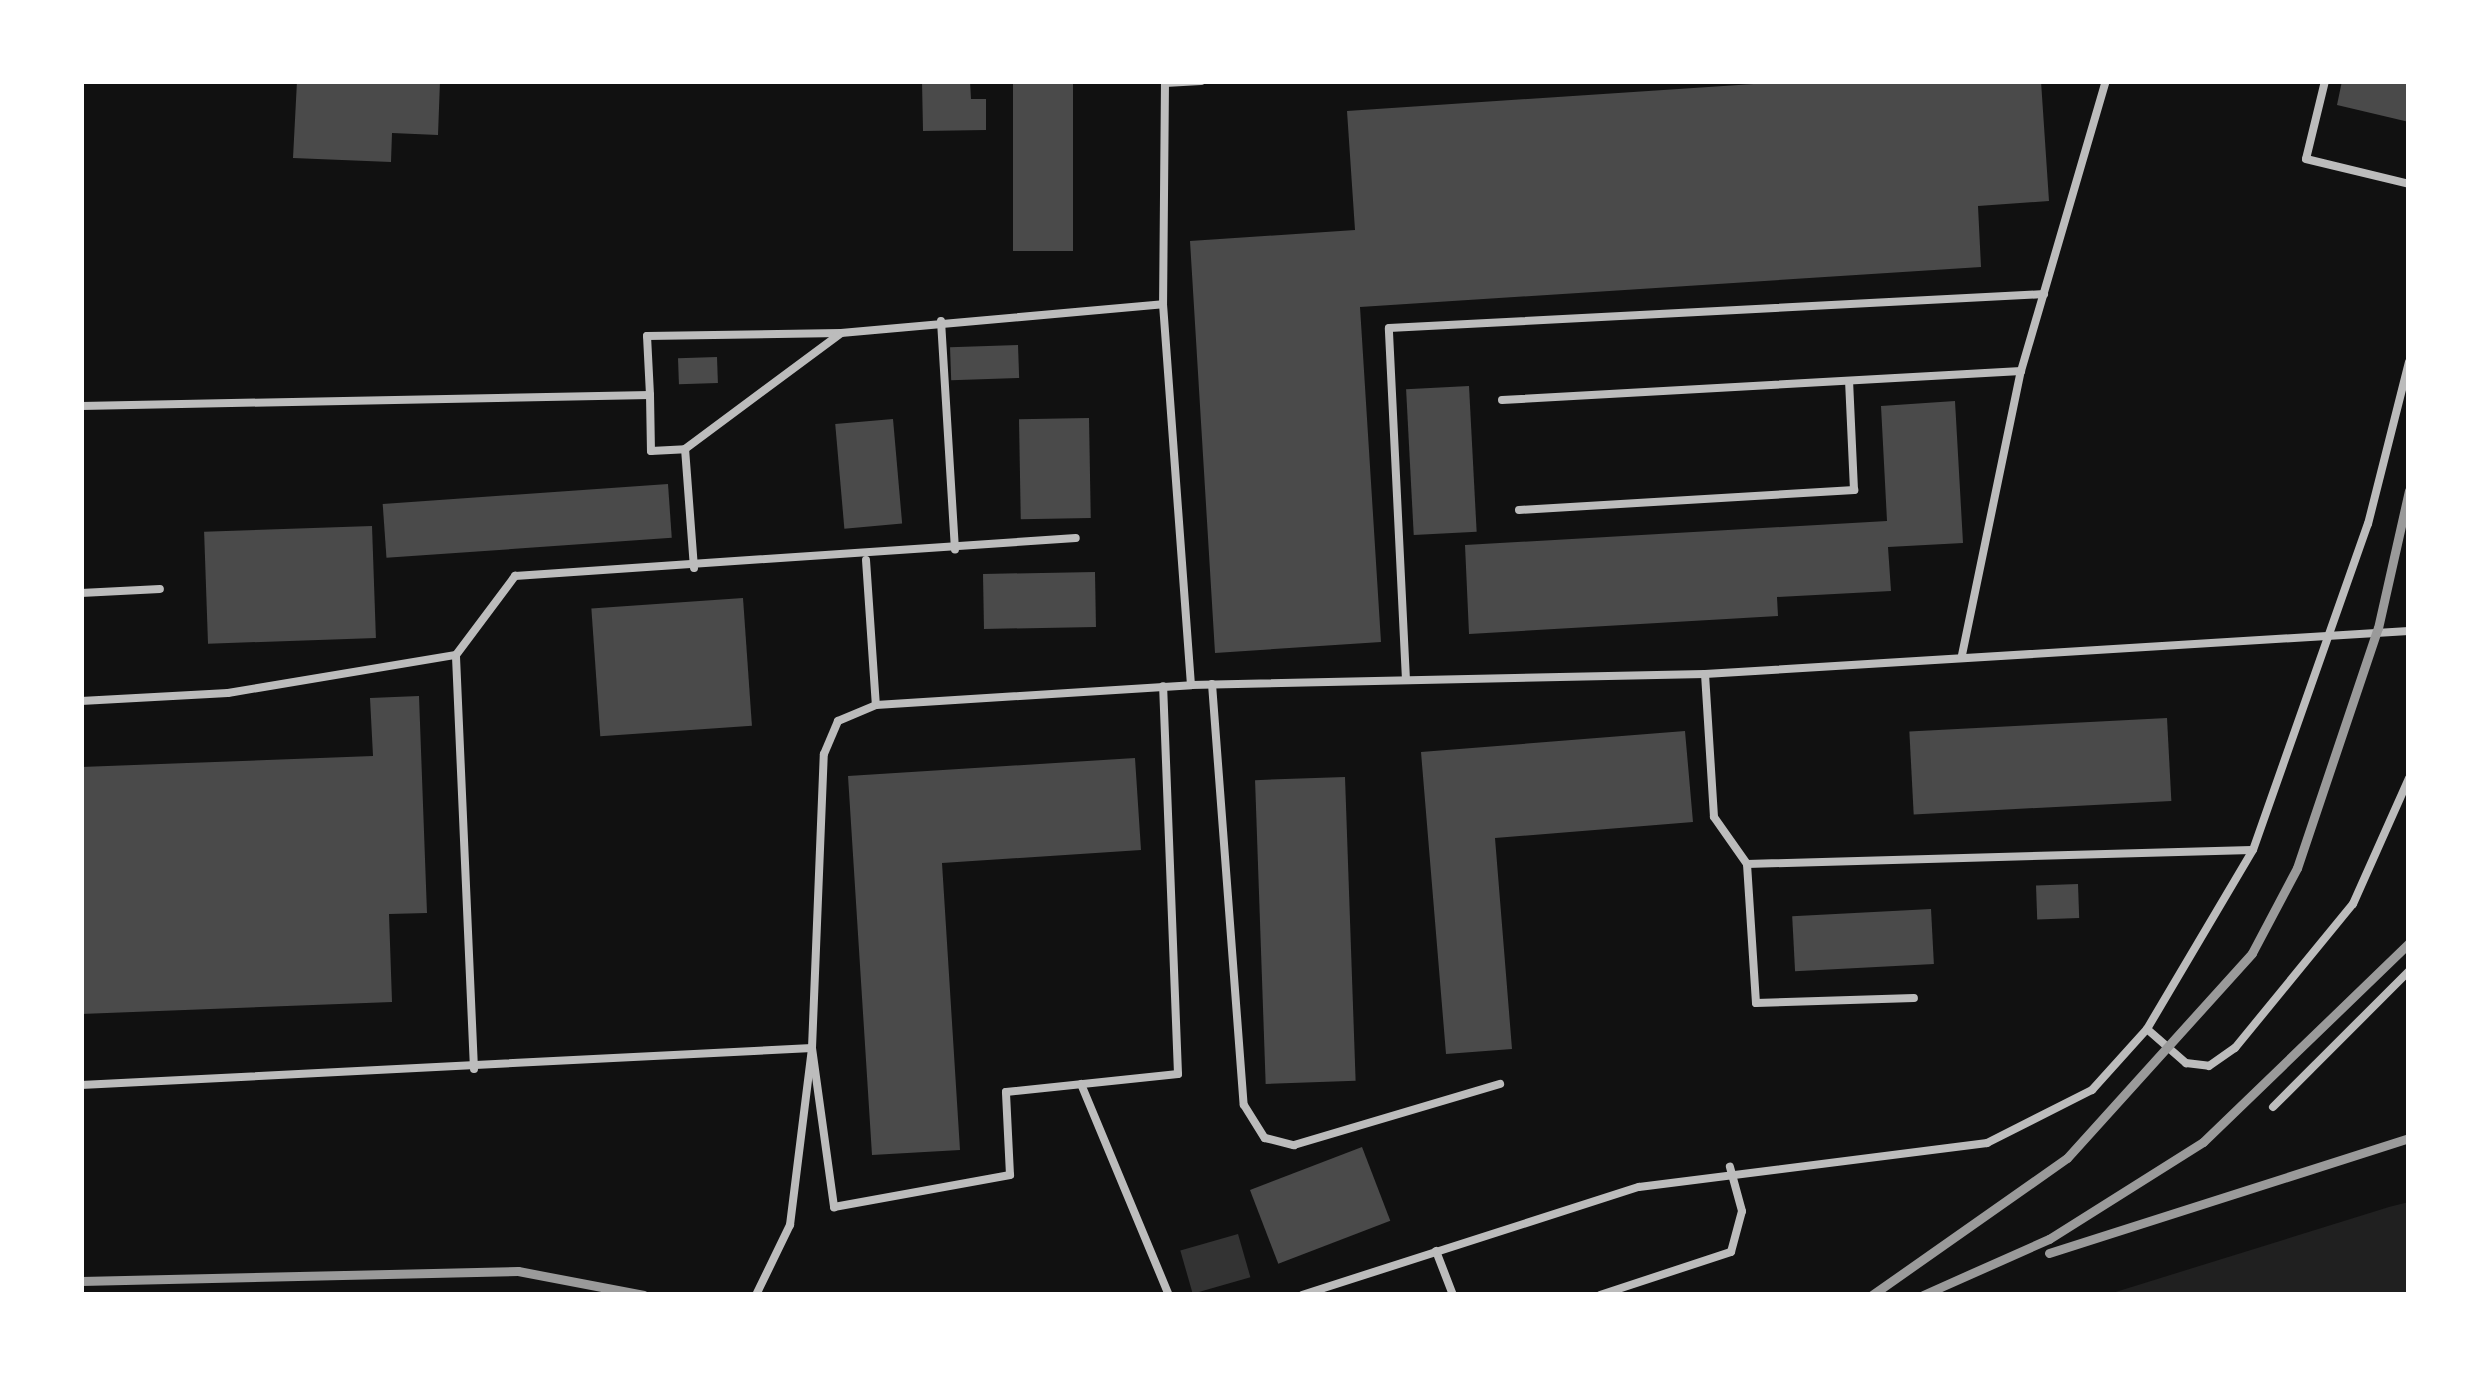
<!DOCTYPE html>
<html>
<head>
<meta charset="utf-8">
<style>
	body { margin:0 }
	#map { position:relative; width:2490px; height:1376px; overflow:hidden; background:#111; font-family:Karla,sans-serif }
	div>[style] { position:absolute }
	.green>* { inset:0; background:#202020 }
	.water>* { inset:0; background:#333; transform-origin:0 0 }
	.building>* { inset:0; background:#4a4a4a; transform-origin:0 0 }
	.service>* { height:8px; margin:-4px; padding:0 4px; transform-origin:4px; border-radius:4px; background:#bcbcbc }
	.rail>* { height:9px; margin:-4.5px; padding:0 4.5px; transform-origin:4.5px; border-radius:4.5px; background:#9a9a9a }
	span { translate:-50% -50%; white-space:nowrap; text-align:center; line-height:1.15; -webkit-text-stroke:9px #fff; paint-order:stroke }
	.frame { position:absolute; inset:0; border:84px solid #fff; pointer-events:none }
</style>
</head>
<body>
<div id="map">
	<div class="green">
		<i style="clip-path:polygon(2409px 1202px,2409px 1295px,2106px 1295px,2389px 1207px)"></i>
	</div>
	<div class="water">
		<i style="left:1238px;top:1234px;width:45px;height:60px;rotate:74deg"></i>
	</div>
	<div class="building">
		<i style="clip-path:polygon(297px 81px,440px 81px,438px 135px,392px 133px,391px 162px,293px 158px)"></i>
		<i style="clip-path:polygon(922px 81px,970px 81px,971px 99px,986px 99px,986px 130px,923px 131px)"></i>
		<i style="left:1013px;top:81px;width:60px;height:170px"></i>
		<i style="clip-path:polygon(1797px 81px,2041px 81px,2049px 201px,1978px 206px,1981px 267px,1360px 307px,1381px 642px,1215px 653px,1190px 241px,1355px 230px,1347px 111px)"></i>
		<i style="clip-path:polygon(2342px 81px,2409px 81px,2409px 122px,2337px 105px)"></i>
		<i style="left:1018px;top:345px;width:33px;height:68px;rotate:88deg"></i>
		<i style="left:717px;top:357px;width:26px;height:39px;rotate:88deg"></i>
		<i style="left:1469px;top:386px;width:146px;height:63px;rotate:87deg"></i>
		<i style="clip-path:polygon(1955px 401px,1963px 543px,1888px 547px,1891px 591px,1777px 597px,1778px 616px,1469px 634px,1465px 545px,1887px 521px,1881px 406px)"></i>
		<i style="left:1089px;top:418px;width:100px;height:70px;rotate:89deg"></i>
		<i style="left:893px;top:419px;width:105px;height:58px;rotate:85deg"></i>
		<i style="left:668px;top:484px;width:54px;height:286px;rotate:86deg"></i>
		<i style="left:372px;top:526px;width:112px;height:168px;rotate:88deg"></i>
		<i style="left:1095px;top:572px;width:55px;height:112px;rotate:89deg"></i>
		<i style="left:743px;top:598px;width:128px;height:152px;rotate:86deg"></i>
		<i style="clip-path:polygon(419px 696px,427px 913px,389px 914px,392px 1002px,81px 1014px,81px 767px,373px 756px,370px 698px)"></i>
		<i style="left:2167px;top:718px;width:83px;height:258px;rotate:87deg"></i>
		<i style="clip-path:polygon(1685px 731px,1693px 822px,1495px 838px,1512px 1049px,1446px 1054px,1421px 752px)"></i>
		<i style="clip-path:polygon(1135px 758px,1141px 850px,942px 863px,960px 1150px,872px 1155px,848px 776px)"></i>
		<i style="left:1345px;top:777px;width:304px;height:90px;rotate:88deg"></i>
		<i style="left:2078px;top:884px;width:34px;height:42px;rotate:88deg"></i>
		<i style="left:1931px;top:909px;width:55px;height:139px;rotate:87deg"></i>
		<i style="left:1362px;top:1147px;width:79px;height:120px;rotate:69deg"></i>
	</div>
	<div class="service">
		<i style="left:1165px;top:81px;width:223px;rotate:90.5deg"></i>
		<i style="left:1163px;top:304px;width:381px;rotate:85.8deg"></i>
		<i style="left:2325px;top:81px;width:80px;rotate:103.7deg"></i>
		<i style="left:2306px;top:159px;width:106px;rotate:13.6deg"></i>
		<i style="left:1165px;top:83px;width:36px;rotate:-3deg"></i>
		<i style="left:941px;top:321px;width:229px;rotate:86.5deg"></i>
		<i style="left:650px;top:395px;width:56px;rotate:89deg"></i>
		<i style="left:651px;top:451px;width:34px;rotate:-3deg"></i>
		<i style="left:1502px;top:400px;width:520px;rotate:-3.2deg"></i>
		<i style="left:81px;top:406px;width:569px;rotate:-1.11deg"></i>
		<i style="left:650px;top:395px;width:59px;rotate:-92.9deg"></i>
		<i style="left:647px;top:336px;width:194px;rotate:-0.9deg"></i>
		<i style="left:841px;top:333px;width:323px;rotate:-5.1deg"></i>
		<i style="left:1519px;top:510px;width:336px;rotate:-3.4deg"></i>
		<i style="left:1854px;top:490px;width:109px;rotate:-92.6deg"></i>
		<i style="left:866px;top:560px;width:145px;rotate:86.1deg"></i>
		<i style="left:694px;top:568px;width:119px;rotate:-94.3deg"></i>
		<i style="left:685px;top:449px;width:193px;rotate:-36.6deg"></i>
		<i style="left:81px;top:593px;width:79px;rotate:-2.9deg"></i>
		<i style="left:1962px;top:655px;width:290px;rotate:-78.3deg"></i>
		<i style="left:2021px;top:371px;width:302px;rotate:-73.7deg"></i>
		<i style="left:1705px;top:674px;width:143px;rotate:86.4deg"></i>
		<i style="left:1714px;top:817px;width:57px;rotate:54.9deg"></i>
		<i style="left:1747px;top:864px;width:505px;rotate:-1.59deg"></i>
		<i style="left:1406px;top:680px;width:352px;rotate:-92.8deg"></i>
		<i style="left:1389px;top:328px;width:656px;rotate:-2.97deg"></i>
		<i style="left:1212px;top:684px;width:422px;rotate:85.7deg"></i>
		<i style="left:1244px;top:1105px;width:39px;rotate:58deg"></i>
		<i style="left:1265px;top:1138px;width:30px;rotate:14deg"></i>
		<i style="left:1294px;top:1145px;width:215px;rotate:-16.5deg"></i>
		<i style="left:81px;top:701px;width:147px;rotate:-3.1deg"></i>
		<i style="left:228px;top:693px;width:231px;rotate:-9.5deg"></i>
		<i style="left:1747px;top:864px;width:139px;rotate:86.3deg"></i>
		<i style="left:1756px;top:1003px;width:158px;rotate:-1.8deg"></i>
		<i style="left:2147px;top:1029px;width:52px;rotate:41.1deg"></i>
		<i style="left:2186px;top:1063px;width:23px;rotate:7deg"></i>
		<i style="left:2209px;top:1066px;width:32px;rotate:-35deg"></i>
		<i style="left:2235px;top:1048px;width:186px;rotate:-50.7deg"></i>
		<i style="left:2353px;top:904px;width:138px;rotate:-66deg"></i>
		<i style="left:474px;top:1069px;width:414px;rotate:-92.5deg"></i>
		<i style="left:456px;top:655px;width:99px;rotate:-53.2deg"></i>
		<i style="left:515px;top:576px;width:562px;rotate:-3.88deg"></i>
		<i style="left:1081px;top:1084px;width:229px;rotate:67.4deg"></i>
		<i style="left:81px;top:1085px;width:732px;rotate:-2.9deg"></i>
		<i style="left:812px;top:1048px;width:161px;rotate:82.1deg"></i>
		<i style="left:834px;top:1207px;width:179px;rotate:-10.3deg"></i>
		<i style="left:1010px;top:1175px;width:83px;rotate:-92.8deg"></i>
		<i style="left:1006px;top:1092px;width:173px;rotate:-6deg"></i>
		<i style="left:1178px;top:1074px;width:388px;rotate:-92.2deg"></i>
		<i style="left:2273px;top:1107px;width:192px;rotate:-45deg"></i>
		<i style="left:1436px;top:1251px;width:47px;rotate:68.9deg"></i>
		<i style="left:756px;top:1295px;width:78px;rotate:-64.1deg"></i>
		<i style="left:790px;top:1225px;width:178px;rotate:-82.9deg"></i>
		<i style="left:812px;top:1048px;width:294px;rotate:-87.7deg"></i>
		<i style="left:824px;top:754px;width:36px;rotate:-67deg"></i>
		<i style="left:838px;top:721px;width:41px;rotate:-22.8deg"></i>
		<i style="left:876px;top:705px;width:316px;rotate:-3.6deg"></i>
		<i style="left:1191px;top:685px;width:514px;rotate:-1.23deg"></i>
		<i style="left:1705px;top:674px;width:705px;rotate:-3.5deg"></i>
		<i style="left:1302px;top:1295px;width:354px;rotate:-17.8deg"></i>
		<i style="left:1639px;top:1187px;width:351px;rotate:-7.2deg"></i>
		<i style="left:1987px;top:1143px;width:118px;rotate:-26.8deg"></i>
		<i style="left:2092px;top:1090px;width:82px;rotate:-48deg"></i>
		<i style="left:2147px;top:1029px;width:208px;rotate:-59.4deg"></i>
		<i style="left:2253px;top:850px;width:346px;rotate:-70.6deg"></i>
		<i style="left:2368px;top:524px;width:167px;rotate:-75.8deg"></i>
		<i style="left:1600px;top:1295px;width:138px;rotate:-18.2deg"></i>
		<i style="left:1731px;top:1252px;width:42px;rotate:-75deg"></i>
		<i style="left:1742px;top:1211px;width:46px;rotate:-105.3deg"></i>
	</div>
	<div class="rail">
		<i style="left:2049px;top:1253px;width:378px;rotate:-17.7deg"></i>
		<i style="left:81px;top:1281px;width:437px;rotate:-1.3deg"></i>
		<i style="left:518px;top:1271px;width:128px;rotate:10.8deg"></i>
		<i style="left:1872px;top:1295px;width:238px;rotate:-35.1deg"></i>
		<i style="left:2067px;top:1158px;width:276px;rotate:-47.9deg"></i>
		<i style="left:2252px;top:953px;width:96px;rotate:-62.1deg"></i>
		<i style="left:2297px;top:868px;width:253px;rotate:-71.4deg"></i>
		<i style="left:2378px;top:628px;width:141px;rotate:-77.3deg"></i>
		<i style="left:1923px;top:1295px;width:138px;rotate:-24deg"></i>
		<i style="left:2049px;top:1239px;width:182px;rotate:-32.2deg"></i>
		<i style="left:2203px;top:1142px;width:286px;rotate:-44deg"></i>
	</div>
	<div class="frame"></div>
</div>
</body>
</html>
